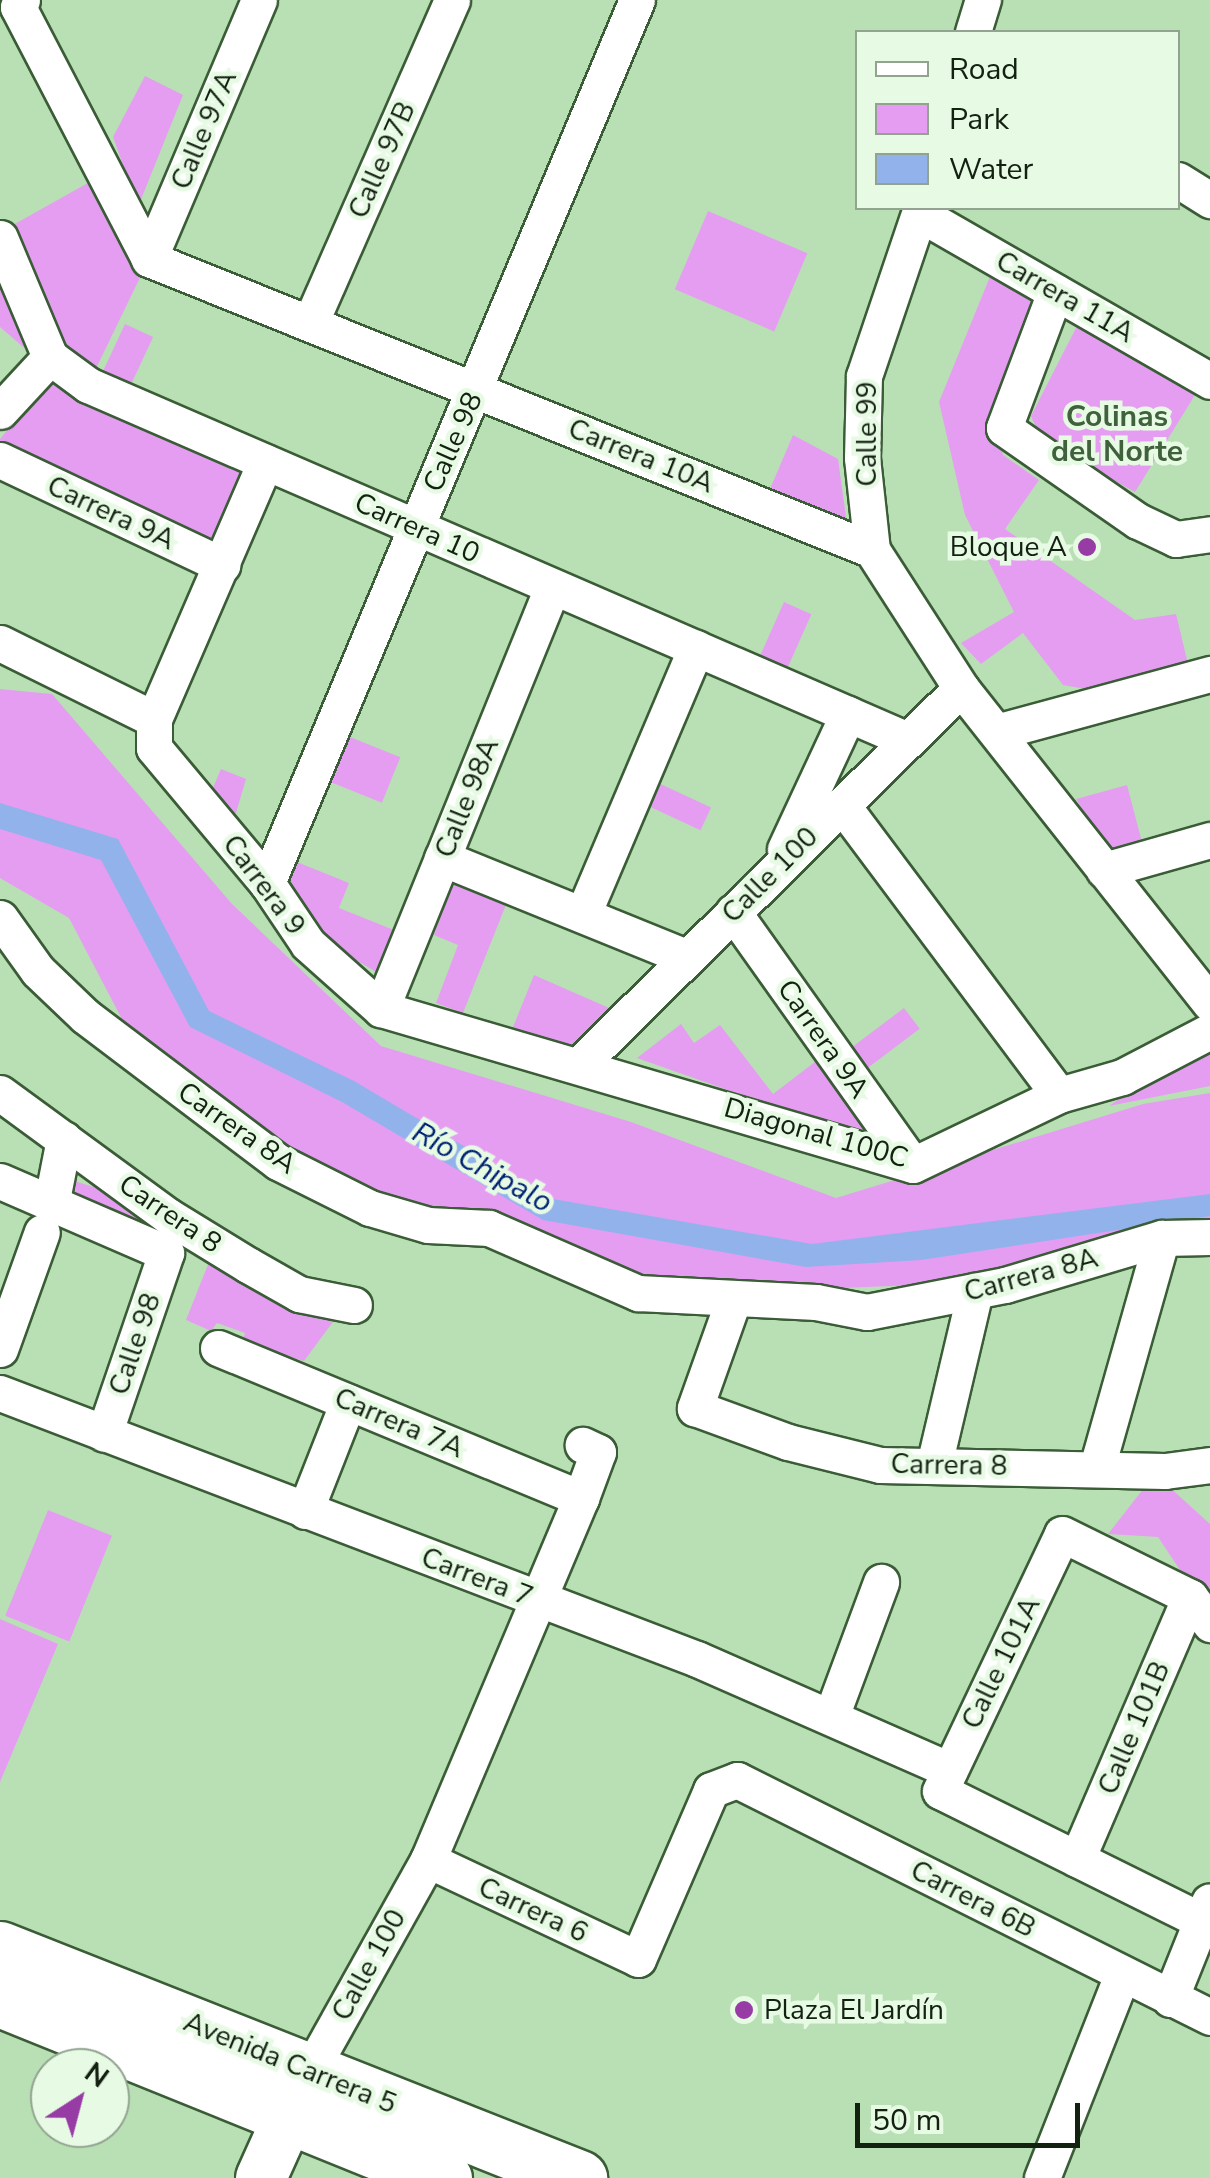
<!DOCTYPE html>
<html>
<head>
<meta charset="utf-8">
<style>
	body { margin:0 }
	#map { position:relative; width:1210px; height:2178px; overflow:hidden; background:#b9e0b4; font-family:"Nunito Sans",sans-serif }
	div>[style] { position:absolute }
	.green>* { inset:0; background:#e59df1; transform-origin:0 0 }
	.water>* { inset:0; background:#92b2ec }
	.roads { filter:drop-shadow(2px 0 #3a5c36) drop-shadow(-2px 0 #3a5c36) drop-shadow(0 2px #3a5c36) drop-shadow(0 -2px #3a5c36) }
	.street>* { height:35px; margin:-17.5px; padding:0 17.5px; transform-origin:17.5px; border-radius:17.5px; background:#fff }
	.secondary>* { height:50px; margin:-25px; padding:0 25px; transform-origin:25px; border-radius:25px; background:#fff }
	.primary>* { height:55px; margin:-27.5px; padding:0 27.5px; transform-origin:27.5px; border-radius:27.5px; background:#fff }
	.dots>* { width:28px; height:28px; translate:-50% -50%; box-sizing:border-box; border:5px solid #e7fae4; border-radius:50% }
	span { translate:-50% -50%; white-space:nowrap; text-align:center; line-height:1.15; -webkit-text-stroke:9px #e7fae4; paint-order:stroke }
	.street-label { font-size:28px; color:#132111 }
	.poi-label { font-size:28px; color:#132111 }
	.right { translate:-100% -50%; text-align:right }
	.left { translate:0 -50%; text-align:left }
	.neighbourhood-label { font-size:30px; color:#3f613b; font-weight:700 }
	.water-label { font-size:30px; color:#002173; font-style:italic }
	.legend { position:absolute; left:855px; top:30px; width:325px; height:180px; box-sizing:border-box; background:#e7fae4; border:2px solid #92a390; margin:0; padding:12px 18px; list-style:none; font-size:30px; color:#132111 }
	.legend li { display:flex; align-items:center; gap:20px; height:50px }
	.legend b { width:50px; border:2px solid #92a390 }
	.north { position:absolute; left:30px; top:2048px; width:100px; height:100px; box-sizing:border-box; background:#e7fae4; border:2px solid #92a390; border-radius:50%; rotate:36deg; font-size:28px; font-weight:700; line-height:40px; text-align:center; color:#132111 }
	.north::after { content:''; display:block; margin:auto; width:35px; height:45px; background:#973ba5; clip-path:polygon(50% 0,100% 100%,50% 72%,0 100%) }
	.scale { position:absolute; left:855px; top:2103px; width:225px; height:45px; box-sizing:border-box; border:5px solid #132111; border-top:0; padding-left:12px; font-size:30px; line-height:35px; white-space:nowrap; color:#132111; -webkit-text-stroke:8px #e7fae4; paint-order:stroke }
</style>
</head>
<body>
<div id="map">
	<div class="green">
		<i style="clip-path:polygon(145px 76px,183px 95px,138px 207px,113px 137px)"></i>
		<i style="clip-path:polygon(95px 179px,149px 259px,88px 385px,4px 230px)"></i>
		<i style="left:708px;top:211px;width:108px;height:85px;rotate:23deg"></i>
		<i style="clip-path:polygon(0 260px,37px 344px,29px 352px,0 327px)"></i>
		<i style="clip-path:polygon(991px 274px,1037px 298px,996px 429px,1003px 455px,1039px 480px,1005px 529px,1135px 620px,1176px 614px,1188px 664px,1091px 690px,1063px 685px,1023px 633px,981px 664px,961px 643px,1014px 612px,965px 515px,939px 402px)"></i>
		<i style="left:125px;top:324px;width:31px;height:61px;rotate:25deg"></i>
		<i style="clip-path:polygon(1077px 326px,1195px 395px,1135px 492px,1041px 440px,1031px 416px)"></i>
		<i style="clip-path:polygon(50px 377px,257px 472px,217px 557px,0 457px,0 439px)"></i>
		<i style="clip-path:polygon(793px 435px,838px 459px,846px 517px,834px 524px,767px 496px)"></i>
		<i style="left:784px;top:602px;width:30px;height:68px;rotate:24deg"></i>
		<i style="clip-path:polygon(0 689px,52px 694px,232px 904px,381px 1046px,631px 1122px,836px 1198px,1143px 1104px,1210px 1093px,1210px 1225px,965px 1283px,717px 1293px,575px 1272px,288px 1156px,136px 1046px,69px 918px,0 878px)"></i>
		<i style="left:340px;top:733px;width:65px;height:49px;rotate:22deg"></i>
		<i style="clip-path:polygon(221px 769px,246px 779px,231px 830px,206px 804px)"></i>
		<i style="left:654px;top:781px;width:63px;height:25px;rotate:25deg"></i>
		<i style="clip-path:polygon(1127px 785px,1143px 846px,1109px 855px,1076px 799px)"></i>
		<i style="clip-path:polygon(287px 858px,349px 883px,339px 908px,399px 932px,383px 976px,312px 934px,274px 886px)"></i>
		<i style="clip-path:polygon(455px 876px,509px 897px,463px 1013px,436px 1003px,458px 945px,434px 935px)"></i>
		<i style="clip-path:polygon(534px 975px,616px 1011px,580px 1054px,511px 1032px)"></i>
		<i style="left:904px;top:1008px;width:26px;height:69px;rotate:53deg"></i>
		<i style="clip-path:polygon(681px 1024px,694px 1043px,720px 1025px,773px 1094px,824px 1055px,893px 1148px,637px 1058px)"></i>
		<i style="clip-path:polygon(1210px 1038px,1210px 1086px,1109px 1106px)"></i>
		<i style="clip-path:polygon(43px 1171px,106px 1191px,206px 1241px,352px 1296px,304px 1361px,258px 1347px,240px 1351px,245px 1333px,217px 1323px,211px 1331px,186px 1320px,209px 1262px,86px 1205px)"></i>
		<i style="clip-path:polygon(1155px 1474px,1210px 1524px,1210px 1615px,1158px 1537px,1108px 1534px)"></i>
		<i style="left:48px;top:1510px;width:69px;height:114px;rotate:22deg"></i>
		<i style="clip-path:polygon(0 1619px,58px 1644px,0 1782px)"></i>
	</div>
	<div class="water">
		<i style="clip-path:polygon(0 803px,118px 839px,209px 1011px,354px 1081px,553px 1199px,812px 1244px,1210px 1194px,1210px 1216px,921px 1260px,806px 1267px,543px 1220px,342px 1102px,190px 1027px,101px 860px,0 829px)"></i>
	</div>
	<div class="roads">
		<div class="street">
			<i style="left:22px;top:0;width:8px;rotate:120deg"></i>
			<i style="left:18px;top:7px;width:284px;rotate:62.5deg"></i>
			<i style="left:149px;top:259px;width:779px;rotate:21.92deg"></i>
			<i style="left:872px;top:550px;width:164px;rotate:57.2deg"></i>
			<i style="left:961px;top:688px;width:402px;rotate:51.7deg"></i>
			<i style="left:973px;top:32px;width:34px;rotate:-73deg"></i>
			<i style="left:1178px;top:180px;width:38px;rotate:32deg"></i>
			<i style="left:920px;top:214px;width:335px;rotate:29.9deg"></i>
			<i style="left:0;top:238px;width:129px;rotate:67.2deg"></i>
			<i style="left:50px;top:357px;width:47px;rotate:36.4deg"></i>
			<i style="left:88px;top:385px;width:894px;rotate:23.41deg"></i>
			<i style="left:149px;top:259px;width:281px;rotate:-67deg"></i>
			<i style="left:1055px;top:292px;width:145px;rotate:110.6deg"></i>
			<i style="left:1004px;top:428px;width:163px;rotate:34.8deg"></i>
			<i style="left:1138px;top:521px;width:42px;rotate:25.3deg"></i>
			<i style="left:1176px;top:539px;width:34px;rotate:-8deg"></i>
			<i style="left:312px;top:319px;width:348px;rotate:-66.3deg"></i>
			<i style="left:0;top:411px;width:74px;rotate:-47.2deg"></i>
			<i style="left:0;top:460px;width:246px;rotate:25.3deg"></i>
			<i style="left:872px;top:550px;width:93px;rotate:-96.2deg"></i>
			<i style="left:862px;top:458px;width:82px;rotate:-88.6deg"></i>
			<i style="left:864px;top:376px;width:177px;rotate:-71.3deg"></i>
			<i style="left:0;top:643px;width:172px;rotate:26.3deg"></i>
			<i style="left:154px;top:719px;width:29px;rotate:90deg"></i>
			<i style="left:154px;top:748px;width:176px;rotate:50.1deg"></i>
			<i style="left:267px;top:883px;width:73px;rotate:56.1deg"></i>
			<i style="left:308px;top:944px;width:98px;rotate:41.7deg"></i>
			<i style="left:381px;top:1009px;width:554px;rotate:16.34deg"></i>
			<i style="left:913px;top:1165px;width:162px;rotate:-25.6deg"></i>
			<i style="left:1059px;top:1095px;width:66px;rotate:-15.9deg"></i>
			<i style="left:1122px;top:1077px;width:99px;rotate:-27.6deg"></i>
			<i style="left:154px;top:719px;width:280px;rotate:-66.6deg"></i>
			<i style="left:1000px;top:731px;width:218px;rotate:-15.2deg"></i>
			<i style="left:842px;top:805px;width:362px;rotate:53.2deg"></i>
			<i style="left:785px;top:849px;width:149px;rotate:-65deg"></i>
			<i style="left:442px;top:858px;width:263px;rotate:22.1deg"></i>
			<i style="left:1104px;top:870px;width:110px;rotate:-15.8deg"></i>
			<i style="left:267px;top:883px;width:957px;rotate:-67.27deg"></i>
			<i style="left:733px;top:912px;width:310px;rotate:54.6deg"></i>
			<i style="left:583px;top:914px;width:289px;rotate:-67deg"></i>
			<i style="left:0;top:918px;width:65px;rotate:54.4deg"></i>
			<i style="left:38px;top:971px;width:65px;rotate:43.8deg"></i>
			<i style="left:85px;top:1016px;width:242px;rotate:37.1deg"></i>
			<i style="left:278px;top:1162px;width:103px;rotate:26.6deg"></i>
			<i style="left:370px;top:1208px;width:60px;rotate:16.3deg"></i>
			<i style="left:428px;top:1225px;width:61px;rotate:2.8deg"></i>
			<i style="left:489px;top:1228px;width:163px;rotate:23.6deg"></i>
			<i style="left:638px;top:1293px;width:178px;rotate:2.9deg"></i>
			<i style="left:816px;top:1302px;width:52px;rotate:11.1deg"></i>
			<i style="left:867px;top:1312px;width:141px;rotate:-11.1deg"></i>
			<i style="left:1005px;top:1285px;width:164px;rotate:-16.7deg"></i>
			<i style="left:1162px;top:1238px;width:48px;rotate:-1.2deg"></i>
			<i style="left:381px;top:1009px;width:454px;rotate:-67.9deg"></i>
			<i style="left:580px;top:1064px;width:535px;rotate:-44.62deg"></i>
			<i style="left:0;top:1093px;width:208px;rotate:36.2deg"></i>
			<i style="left:168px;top:1216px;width:94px;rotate:31.5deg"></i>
			<i style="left:248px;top:1265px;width:59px;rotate:29.6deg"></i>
			<i style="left:299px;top:1294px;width:56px;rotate:11.3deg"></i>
			<i style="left:0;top:1181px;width:181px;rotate:23.4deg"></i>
			<i style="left:166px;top:1253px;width:191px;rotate:108.9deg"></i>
			<i style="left:52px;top:1200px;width:62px;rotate:-78.9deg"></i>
			<i style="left:733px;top:1301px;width:114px;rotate:109.6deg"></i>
			<i style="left:695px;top:1408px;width:99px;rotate:20.1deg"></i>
			<i style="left:788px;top:1442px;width:95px;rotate:14deg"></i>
			<i style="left:880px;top:1465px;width:285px;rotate:1.2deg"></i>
			<i style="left:1165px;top:1471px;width:45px;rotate:-7.6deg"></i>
			<i style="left:218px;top:1348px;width:393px;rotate:22.5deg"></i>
			<i style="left:0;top:1349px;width:124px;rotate:-70.3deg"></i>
			<i style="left:0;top:1393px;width:746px;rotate:20.89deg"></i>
			<i style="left:697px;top:1659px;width:276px;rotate:23.7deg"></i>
			<i style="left:934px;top:1465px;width:179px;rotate:-76.7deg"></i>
			<i style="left:1097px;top:1467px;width:238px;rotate:-74.2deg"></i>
			<i style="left:305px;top:1511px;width:117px;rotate:-68.5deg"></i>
			<i style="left:832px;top:1714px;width:141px;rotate:-69.6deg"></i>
			<i style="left:1077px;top:1859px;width:285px;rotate:-66.7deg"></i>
			<i style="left:428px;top:1860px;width:232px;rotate:25.2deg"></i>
			<i style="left:638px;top:1959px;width:184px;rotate:-66.6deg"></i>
			<i style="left:711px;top:1790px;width:28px;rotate:-21deg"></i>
			<i style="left:737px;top:1780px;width:529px;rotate:26.61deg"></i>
			<i style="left:1200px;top:1920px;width:290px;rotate:-153.6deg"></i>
			<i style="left:940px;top:1791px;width:284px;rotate:-64.6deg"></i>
			<i style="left:1062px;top:1534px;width:143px;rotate:26.2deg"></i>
			<i style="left:1190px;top:1597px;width:34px;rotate:53deg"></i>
			<i style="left:1170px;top:1999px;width:105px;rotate:-68.1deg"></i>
			<i style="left:310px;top:2071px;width:242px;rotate:-60.8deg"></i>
			<i style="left:428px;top:1860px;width:393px;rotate:-67.1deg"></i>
			<i style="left:581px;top:1498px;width:49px;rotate:-69.7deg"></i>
			<i style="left:598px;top:1452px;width:17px;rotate:-155deg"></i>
			<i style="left:1042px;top:2178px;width:218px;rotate:-68.5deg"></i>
		</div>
		<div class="secondary">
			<i style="left:261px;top:2178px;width:107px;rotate:-65.8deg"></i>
		</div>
		<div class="primary">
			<i style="left:0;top:1949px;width:623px;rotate:21.58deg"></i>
			<i style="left:0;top:1999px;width:479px;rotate:22deg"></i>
		</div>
	</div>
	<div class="dots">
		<i style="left:1087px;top:547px;background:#973ba5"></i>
		<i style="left:744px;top:2010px;background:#973ba5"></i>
	</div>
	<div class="street-label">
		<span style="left:204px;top:130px;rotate:-67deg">Calle 97A</span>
		<span style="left:382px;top:160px;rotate:-66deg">Calle 97B</span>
		<span style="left:1065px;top:297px;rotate:30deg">Carrera 11A</span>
		<span style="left:867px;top:434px;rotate:-90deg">Calle 99</span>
		<span style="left:453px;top:442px;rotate:-66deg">Calle 98</span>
		<span style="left:641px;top:456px;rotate:22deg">Carrera 10A</span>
		<span style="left:111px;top:513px;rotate:25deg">Carrera 9A</span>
		<span style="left:417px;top:528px;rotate:24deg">Carrera 10</span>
		<span style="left:467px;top:798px;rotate:-68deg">Calle 98A</span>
		<span style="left:770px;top:875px;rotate:-45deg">Calle 100</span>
		<span style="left:264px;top:885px;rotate:53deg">Carrera 9</span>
		<span style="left:823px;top:1039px;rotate:55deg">Carrera 9A</span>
		<span style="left:237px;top:1128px;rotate:35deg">Carrera 8A</span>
		<span style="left:816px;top:1133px;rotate:16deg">Diagonal 100C</span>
		<span style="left:170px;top:1214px;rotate:34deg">Carrera 8</span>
		<span style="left:1031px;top:1275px;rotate:-15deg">Carrera 8A</span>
		<span style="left:135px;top:1344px;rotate:-71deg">Calle 98</span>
		<span style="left:399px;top:1423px;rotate:23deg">Carrera 7A</span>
		<span style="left:949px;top:1465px;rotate:1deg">Carrera 8</span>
		<span style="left:477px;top:1577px;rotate:21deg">Carrera 7</span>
		<span style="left:1001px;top:1663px;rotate:-64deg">Calle 101A</span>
		<span style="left:1134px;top:1728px;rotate:-67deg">Calle 101B</span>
		<span style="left:973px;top:1899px;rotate:27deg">Carrera 6B</span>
		<span style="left:533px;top:1910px;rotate:25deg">Carrera 6</span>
		<span style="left:369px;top:1965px;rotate:-61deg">Calle 100</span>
		<span style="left:290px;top:2063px;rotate:22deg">Avenida Carrera 5</span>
	</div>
	<div class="poi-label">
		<span class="right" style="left:1067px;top:547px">Bloque A</span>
		<span class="left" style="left:764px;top:2010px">Plaza El Jardín</span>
	</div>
	<div class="neighbourhood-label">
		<span style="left:1117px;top:434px">Colinas<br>del Norte</span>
	</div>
	<div class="water-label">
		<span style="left:482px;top:1168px;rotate:29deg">Río Chipalo</span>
	</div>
	<ul class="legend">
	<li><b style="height:12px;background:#fff"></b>Road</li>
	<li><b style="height:28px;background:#e59df1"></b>Park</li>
	<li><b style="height:28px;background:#92b2ec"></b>Water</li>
	</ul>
	<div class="north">N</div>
	<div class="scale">50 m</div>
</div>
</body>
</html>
